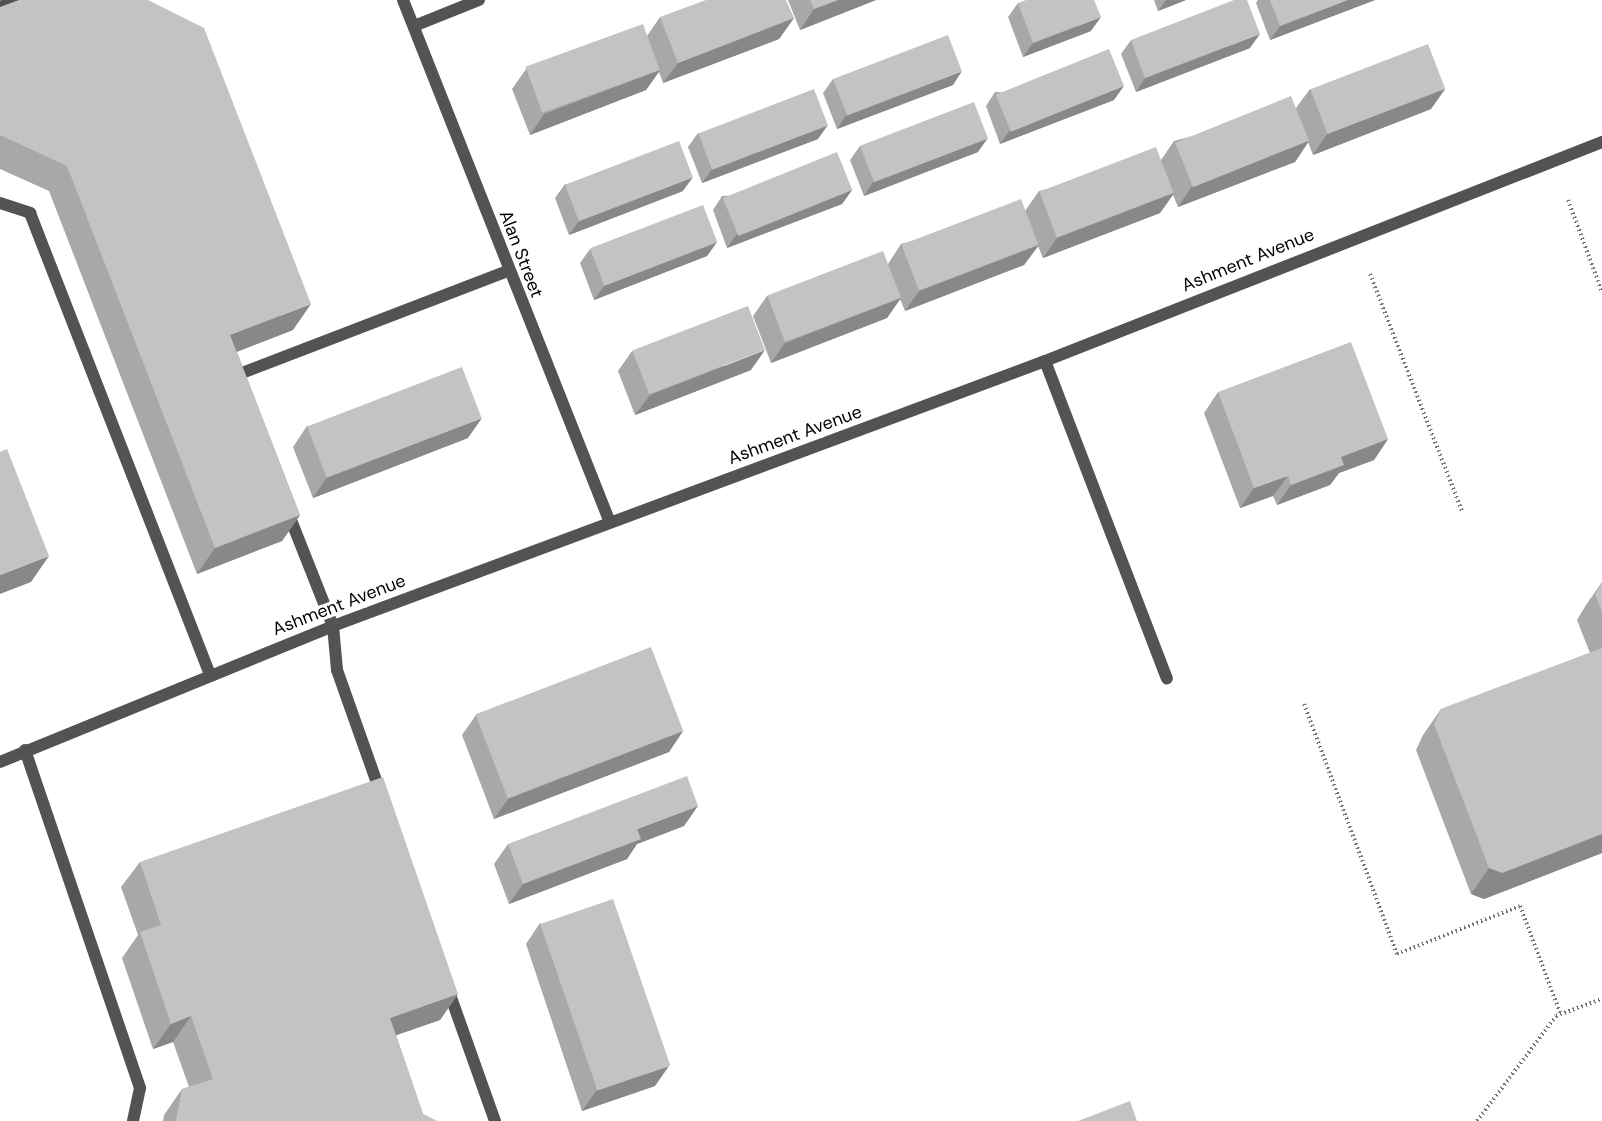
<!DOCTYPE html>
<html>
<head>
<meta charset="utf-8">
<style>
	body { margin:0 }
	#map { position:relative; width:1602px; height:1121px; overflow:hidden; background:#fff; font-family:"DM Sans",sans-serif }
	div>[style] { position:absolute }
	.path>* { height:4px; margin-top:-2px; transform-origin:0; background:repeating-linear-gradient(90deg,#757575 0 1.5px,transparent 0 4.5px) }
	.service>* { height:12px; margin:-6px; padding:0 6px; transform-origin:6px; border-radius:6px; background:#535353 }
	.minor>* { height:12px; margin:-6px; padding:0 6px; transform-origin:6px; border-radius:6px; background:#535353 }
	.tertiary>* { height:12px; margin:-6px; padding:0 6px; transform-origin:6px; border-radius:6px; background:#535353 }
	.wall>* { inset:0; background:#a8a8a8 }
	.shaded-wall>* { inset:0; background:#888 }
	.building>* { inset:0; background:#c3c3c3; transform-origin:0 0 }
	span { translate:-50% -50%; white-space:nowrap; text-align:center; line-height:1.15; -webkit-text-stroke:6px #fff; paint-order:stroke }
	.street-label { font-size:18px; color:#000 }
</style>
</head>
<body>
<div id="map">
	<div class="path">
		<i style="left:1568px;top:200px;width:98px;rotate:69.7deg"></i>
		<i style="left:1370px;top:274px;width:254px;rotate:68.8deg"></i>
		<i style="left:1304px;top:704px;width:267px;rotate:69.6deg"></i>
		<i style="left:1397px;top:954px;width:132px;rotate:-21.3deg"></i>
		<i style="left:1520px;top:906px;width:116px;rotate:69.4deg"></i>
		<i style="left:1477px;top:1121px;width:131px;rotate:-53deg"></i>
		<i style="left:1556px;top:1016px;width:49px;rotate:-20.3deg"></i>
	</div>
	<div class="service">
		<i style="left:0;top:7px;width:20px;rotate:-20deg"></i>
		<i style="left:0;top:203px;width:32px;rotate:18deg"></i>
		<i style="left:30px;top:213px;width:496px;rotate:68.7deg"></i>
		<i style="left:1045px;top:361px;width:340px;rotate:69deg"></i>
		<i style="left:235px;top:379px;width:3px;rotate:-108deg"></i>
		<i style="left:234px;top:376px;width:292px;rotate:-21deg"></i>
		<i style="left:287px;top:510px;width:125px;rotate:68.4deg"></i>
		<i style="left:333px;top:626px;width:44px;rotate:84.8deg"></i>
		<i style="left:337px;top:670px;width:132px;rotate:70.5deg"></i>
		<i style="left:25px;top:750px;width:357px;rotate:71.2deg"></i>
		<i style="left:140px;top:1088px;width:34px;rotate:102deg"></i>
		<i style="left:448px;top:989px;width:140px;rotate:70.4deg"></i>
	</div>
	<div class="minor">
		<i style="left:403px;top:0;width:559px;rotate:68.39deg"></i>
		<i style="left:414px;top:26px;width:70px;rotate:-21.8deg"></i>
	</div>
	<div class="tertiary">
		<i style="left:0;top:762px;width:360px;rotate:-22.2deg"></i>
		<i style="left:333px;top:626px;width:760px;rotate:-20.41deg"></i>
		<i style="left:1045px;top:361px;width:599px;rotate:-21.46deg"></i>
	</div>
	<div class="wall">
		<i style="clip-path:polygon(788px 0,876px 0,800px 30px)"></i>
		<i style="clip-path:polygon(1154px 0,1186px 0,1158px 11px)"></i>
		<i style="clip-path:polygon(1258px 0,1375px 0,1270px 40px,1256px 3px)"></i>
		<i style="clip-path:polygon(1018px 3px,1091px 31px,1023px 57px,1008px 17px)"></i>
		<i style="clip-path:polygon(0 7px,293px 330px,237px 352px,300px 515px,282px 541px,197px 574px,49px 191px,0 169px)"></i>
		<i style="clip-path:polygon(660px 17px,794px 18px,779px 39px,663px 83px,659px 72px,646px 90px,530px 135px,512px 89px,526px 69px,647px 36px)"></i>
		<i style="clip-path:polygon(1131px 40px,1250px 48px,1136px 92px,1121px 54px)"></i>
		<i style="clip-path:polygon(833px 79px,953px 85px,837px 129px,823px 93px)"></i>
		<i style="clip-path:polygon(1310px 89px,1445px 89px,1431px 109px,1313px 155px,1308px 142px,1295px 162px,1178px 207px,1173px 195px,1160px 213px,1043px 258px,1038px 246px,1024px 265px,905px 311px,900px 299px,887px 318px,771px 363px,753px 316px,767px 296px,888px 264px,901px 244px,1025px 211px,1039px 191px,1161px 160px,1174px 141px,1296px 108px)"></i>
		<i style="clip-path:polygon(995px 92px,1114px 100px,1000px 144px,986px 106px)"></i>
		<i style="clip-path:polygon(698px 133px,818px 139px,702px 183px,688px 147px)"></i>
		<i style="clip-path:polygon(860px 146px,978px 152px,864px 196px,850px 160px)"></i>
		<i style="clip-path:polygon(565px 184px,683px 191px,569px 235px,555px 198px)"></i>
		<i style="clip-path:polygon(852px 190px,842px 204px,727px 248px,713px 210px,722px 196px)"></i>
		<i style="clip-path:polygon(717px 242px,707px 256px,594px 300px,580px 263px,590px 249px)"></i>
		<i style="clip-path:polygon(632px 351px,751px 370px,635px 415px,618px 371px)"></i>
		<i style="clip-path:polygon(1218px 392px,1388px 439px,1374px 460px,1339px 473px,1330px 485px,1277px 505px,1273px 496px,1240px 508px,1204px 413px)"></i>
		<i style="clip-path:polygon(307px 426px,468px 438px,313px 498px,293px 447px)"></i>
		<i style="clip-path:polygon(1602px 582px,1602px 853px,1484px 899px,1471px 894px,1416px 750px,1423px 735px,1441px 709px,1590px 653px,1577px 620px,1586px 605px)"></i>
		<i style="clip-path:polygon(476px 715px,683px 731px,669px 752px,494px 819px,462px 735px)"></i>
		<i style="clip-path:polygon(684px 826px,637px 844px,627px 859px,509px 904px,494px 864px,508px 844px)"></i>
		<i style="clip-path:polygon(140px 862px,458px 994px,440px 1020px,396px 1035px,423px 1114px,437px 1121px,163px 1121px,164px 1115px,182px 1089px,189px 1087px,173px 1042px,153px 1049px,122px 958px,138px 935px,121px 887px)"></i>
		<i style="clip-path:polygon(540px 923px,655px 1086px,582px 1111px,526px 944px)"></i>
	</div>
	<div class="shaded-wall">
		<i style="clip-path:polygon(838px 0,876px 0,800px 30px,814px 9px)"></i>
		<i style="clip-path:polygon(1166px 0,1186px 0,1158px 11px)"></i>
		<i style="clip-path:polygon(1348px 0,1375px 0,1270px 40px,1280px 26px)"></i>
		<i style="clip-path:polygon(1101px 17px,1091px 31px,1023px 57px,1033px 43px)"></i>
		<i style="clip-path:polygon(794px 18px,779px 39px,663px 83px,678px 63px)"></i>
		<i style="clip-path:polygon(1260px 34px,1250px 48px,1136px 92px,1145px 78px)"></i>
		<i style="clip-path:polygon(660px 70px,646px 90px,530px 135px,544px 114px)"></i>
		<i style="clip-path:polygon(962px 71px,953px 85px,837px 129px,846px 115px)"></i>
		<i style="clip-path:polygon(1124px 86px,1114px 100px,1000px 144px,1010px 130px)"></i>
		<i style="clip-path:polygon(1445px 89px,1431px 109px,1313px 155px,1327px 134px)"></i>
		<i style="clip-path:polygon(828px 125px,818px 139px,702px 183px,712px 169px)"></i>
		<i style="clip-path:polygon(988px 138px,978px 152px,864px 196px,873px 182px)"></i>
		<i style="clip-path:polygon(1309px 141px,1295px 162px,1178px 207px,1192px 186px)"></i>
		<i style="clip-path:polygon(693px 177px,683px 191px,569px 235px,579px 221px)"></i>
		<i style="clip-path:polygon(852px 190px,842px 204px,727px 248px,737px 234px)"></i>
		<i style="clip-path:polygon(1174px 193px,1160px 213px,1043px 258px,1057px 238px)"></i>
		<i style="clip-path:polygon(717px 242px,707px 256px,594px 300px,604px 286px)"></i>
		<i style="clip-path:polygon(1039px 245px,1024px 265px,905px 311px,919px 291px)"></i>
		<i style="clip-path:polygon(901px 298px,887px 318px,771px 363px,785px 343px)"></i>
		<i style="clip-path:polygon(311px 304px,293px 330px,212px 361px,230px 335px)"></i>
		<i style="clip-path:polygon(765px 350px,751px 370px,635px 415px,650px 395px)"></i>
		<i style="clip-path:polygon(482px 418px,468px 438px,313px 498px,327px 477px)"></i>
		<i style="clip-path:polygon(1388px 439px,1374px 460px,1339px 473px,1330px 485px,1277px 505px,1291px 485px,1341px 457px)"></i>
		<i style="clip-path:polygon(1288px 476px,1273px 496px,1240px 508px,1254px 488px)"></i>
		<i style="clip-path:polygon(300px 515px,282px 541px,197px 574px,215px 548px)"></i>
		<i style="clip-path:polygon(49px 556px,31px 582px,0 594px,0 575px)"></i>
		<i style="clip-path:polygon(683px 731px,669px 752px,494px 819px,508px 799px)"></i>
		<i style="clip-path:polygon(698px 806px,684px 826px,637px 844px,627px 859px,509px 904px,523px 884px,637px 829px)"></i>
		<i style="clip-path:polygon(1602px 834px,1602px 853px,1484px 899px,1471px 894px,1489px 868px)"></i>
		<i style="clip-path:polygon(458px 994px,440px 1020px,371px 1044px,390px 1018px)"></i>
		<i style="clip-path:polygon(191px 1016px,173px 1042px,153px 1049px,171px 1024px)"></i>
		<i style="clip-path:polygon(669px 1066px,655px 1086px,582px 1111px,596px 1091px)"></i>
	</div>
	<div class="building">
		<i style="clip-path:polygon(19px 0,148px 0,204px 28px,311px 304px,230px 335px,300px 515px,215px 548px,67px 166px,0 135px,0 7px)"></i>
		<i style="clip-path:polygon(706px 0,786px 0,794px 18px,678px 63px,660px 17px)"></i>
		<i style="clip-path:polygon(810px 0,838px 0,814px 9px)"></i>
		<i style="clip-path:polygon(1026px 0,1094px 0,1101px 17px,1033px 43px,1018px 3px)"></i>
		<i style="clip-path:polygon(1234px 0,1247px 0,1260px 34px,1145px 78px,1131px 40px)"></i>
		<i style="clip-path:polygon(1270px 0,1348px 0,1280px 26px)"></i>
		<i style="left:643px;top:24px;width:49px;height:125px;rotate:70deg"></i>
		<i style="left:948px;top:35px;width:39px;height:123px;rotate:69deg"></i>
		<i style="left:1428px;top:44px;width:48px;height:126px;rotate:69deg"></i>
		<i style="left:1109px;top:49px;width:40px;height:122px;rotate:68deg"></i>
		<i style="left:814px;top:89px;width:39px;height:124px;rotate:69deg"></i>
		<i style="left:1291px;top:96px;width:48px;height:125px;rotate:68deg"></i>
		<i style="left:974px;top:102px;width:39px;height:122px;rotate:69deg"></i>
		<i style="left:679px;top:141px;width:39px;height:122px;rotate:69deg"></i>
		<i style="left:1156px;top:147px;width:49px;height:125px;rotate:69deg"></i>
		<i style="left:837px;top:152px;width:41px;height:123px;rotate:68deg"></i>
		<i style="left:1021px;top:199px;width:49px;height:128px;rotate:69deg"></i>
		<i style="left:703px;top:205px;width:40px;height:121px;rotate:69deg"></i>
		<i style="left:883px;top:251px;width:50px;height:124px;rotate:69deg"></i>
		<i style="left:748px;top:306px;width:47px;height:124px;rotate:69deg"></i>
		<i style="clip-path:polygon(1351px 342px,1388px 439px,1341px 457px,1344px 465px,1291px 485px,1288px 476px,1254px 488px,1218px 392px)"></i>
		<i style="left:462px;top:367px;width:55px;height:166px;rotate:69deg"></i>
		<i style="clip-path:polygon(7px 449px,49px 556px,0 575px,0 452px)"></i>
		<i style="clip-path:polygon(1602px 583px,1602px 612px,1595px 594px)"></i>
		<i style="left:651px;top:647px;width:90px;height:188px;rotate:69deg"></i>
		<i style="clip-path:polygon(1602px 648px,1602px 834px,1502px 873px,1489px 868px,1434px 724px,1441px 709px)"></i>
		<i style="clip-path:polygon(687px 776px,698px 806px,637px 829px,641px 839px,523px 884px,508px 844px)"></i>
		<i style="clip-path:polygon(383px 777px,458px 994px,390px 1018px,423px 1114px,437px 1121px,176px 1121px,182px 1089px,213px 1079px,191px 1016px,171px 1024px,140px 932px,161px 925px,140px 862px)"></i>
		<i style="left:613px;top:899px;width:176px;height:77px;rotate:71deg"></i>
		<i style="clip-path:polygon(1130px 1101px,1137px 1121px,1078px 1121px)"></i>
	</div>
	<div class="street-label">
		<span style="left:521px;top:254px;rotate:69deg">Alan Street</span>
		<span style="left:1248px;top:260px;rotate:-22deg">Ashment Avenue</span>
		<span style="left:795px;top:435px;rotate:-20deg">Ashment Avenue</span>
		<span style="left:339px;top:605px;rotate:-21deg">Ashment Avenue</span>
	</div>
</div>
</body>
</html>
